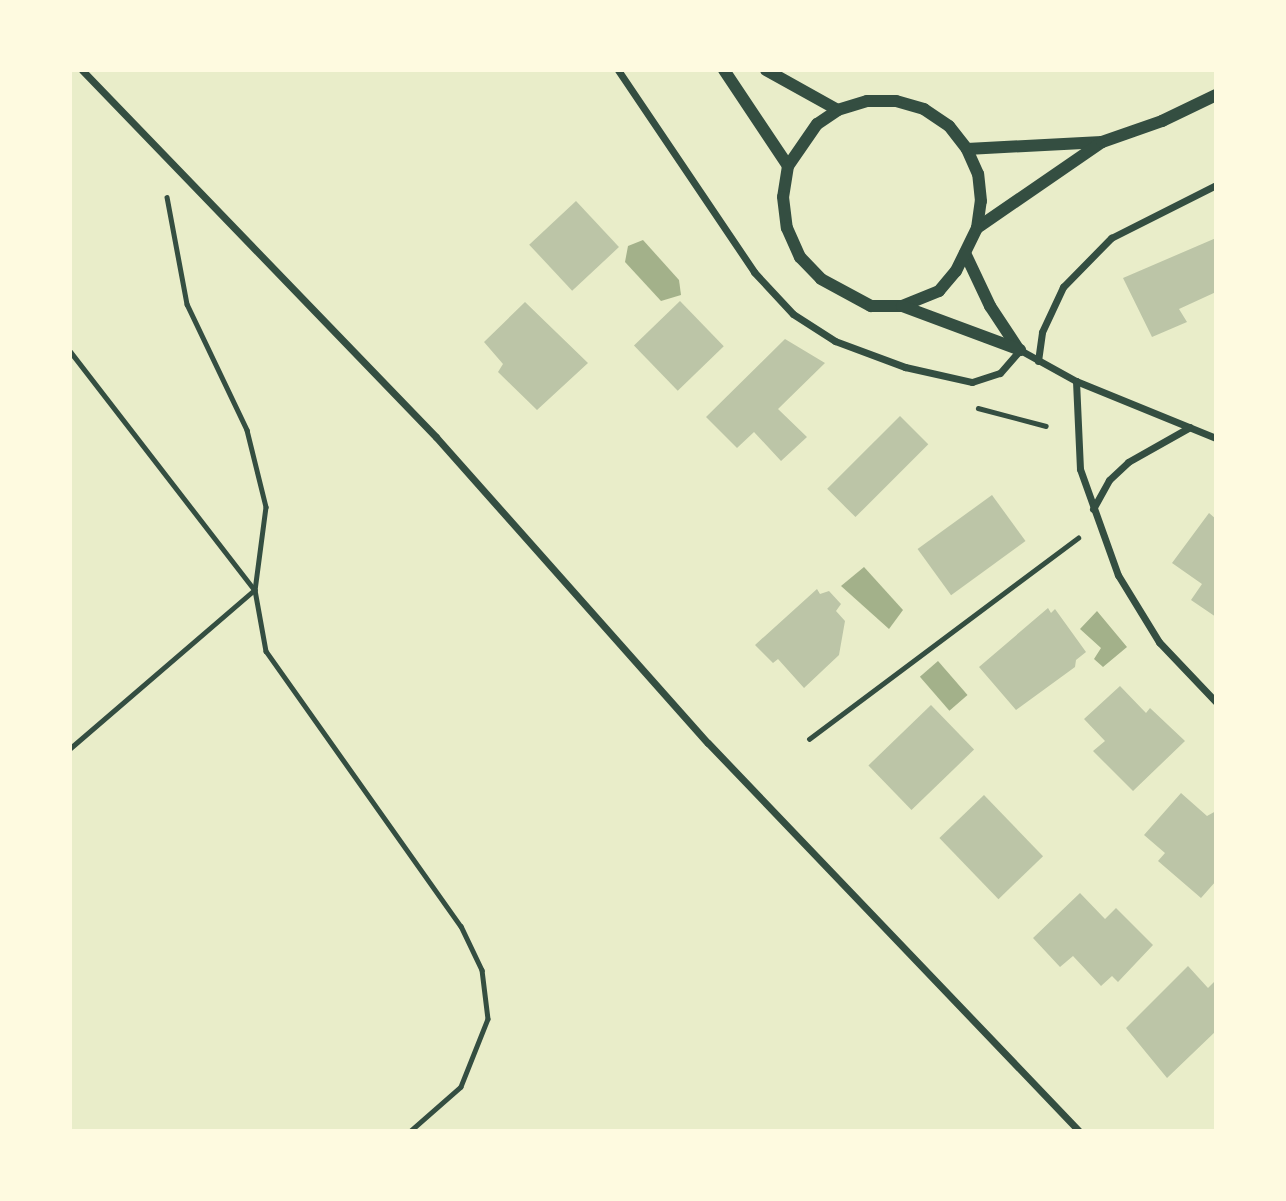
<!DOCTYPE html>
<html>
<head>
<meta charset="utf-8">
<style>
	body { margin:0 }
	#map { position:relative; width:1286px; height:1201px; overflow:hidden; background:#e9edc9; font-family:Rubik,sans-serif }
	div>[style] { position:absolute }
	.water>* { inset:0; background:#a3b18a; transform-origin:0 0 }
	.building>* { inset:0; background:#bcc5a7; transform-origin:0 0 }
	.path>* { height:4.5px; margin:-2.25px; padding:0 2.25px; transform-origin:2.25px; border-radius:2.25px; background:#344e41 }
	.minor>* { height:7px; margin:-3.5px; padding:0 3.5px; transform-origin:3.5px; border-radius:3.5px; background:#344e41 }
	.tertiary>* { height:12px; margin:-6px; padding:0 6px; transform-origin:6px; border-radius:6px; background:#344e41 }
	span { translate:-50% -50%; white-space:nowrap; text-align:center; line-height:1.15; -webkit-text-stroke:7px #fefae0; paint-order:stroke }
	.frame { position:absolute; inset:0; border:72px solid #fefae0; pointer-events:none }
</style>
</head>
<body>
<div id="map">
	<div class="water">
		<i style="clip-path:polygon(643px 240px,679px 280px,681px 295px,661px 301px,625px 262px,628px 246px)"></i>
		<i style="clip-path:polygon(864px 567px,903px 610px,889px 629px,841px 586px)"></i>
		<i style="clip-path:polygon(1097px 611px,1127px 647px,1103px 667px,1094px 659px,1101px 648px,1080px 629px)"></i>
		<i style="left:938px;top:661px;width:45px;height:24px;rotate:49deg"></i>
	</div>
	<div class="building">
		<i style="left:576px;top:201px;width:63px;height:64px;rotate:47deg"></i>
		<i style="clip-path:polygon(1216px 238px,1216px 292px,1179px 309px,1187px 322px,1152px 337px,1123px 278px)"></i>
		<i style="left:680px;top:301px;width:63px;height:64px;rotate:46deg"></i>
		<i style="clip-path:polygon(525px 302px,588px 363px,537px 410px,498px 372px,503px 364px,484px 342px)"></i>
		<i style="clip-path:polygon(785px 339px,825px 363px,778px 409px,807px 437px,781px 461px,754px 432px,737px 448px,706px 417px)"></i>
		<i style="left:900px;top:416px;width:40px;height:103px;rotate:45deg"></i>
		<i style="left:992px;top:495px;width:57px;height:92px;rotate:54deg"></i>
		<i style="clip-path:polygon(1209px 513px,1216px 519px,1216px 617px,1191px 600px,1202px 584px,1172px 563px)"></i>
		<i style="clip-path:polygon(817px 589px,820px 594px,829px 591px,841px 604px,836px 611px,845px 621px,839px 655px,804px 688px,778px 659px,773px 663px,755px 645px)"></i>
		<i style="clip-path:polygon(1048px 608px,1051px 613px,1055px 609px,1086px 652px,1076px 660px,1075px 667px,1016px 710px,979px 667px)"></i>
		<i style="clip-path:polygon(1120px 686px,1146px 713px,1150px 708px,1185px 741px,1133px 791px,1093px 751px,1105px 741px,1084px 719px)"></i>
		<i style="left:931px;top:705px;width:62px;height:87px;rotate:46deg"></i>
		<i style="clip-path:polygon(1181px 793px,1207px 816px,1216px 811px,1216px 881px,1201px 898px,1158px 861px,1165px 853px,1144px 835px)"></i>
		<i style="left:984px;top:795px;width:85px;height:62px;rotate:46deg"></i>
		<i style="clip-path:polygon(1080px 893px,1105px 919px,1116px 908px,1153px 945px,1118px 982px,1112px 976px,1101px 986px,1073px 956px,1060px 967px,1033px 938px)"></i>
		<i style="clip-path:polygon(1188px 966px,1208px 988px,1216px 980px,1216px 1031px,1167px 1078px,1126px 1028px)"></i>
	</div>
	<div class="path">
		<i style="left:167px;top:197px;width:109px;rotate:79.4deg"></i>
		<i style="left:187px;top:304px;width:140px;rotate:64.5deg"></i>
		<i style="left:247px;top:430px;width:79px;rotate:76.1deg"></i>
		<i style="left:266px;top:507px;width:84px;rotate:97.5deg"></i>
		<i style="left:255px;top:590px;width:62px;rotate:79.8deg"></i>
		<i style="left:266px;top:651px;width:337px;rotate:54.7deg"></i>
		<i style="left:461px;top:926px;width:49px;rotate:64.5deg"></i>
		<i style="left:482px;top:970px;width:49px;rotate:83deg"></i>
		<i style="left:488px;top:1019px;width:73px;rotate:111.7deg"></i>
		<i style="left:461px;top:1087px;width:67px;rotate:138.7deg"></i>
		<i style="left:70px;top:351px;width:302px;rotate:52.3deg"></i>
		<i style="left:255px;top:590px;width:244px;rotate:139.3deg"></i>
		<i style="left:978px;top:408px;width:70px;rotate:14.8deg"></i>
		<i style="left:809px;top:739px;width:336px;rotate:-36.8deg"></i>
	</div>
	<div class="minor">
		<i style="left:82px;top:70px;width:510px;rotate:46.03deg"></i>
		<i style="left:436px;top:437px;width:409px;rotate:48.4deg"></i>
		<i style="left:708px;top:743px;width:537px;rotate:46.28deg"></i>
		<i style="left:618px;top:70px;width:244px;rotate:56deg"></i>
		<i style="left:754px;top:272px;width:57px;rotate:47.1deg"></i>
		<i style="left:793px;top:314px;width:50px;rotate:32.7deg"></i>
		<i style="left:835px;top:341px;width:75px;rotate:20.4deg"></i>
		<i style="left:905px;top:367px;width:69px;rotate:12.6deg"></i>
		<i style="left:972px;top:382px;width:29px;rotate:-18deg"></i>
		<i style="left:1000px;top:373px;width:30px;rotate:-49deg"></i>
		<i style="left:1020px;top:350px;width:64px;rotate:29deg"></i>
		<i style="left:1076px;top:381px;width:151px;rotate:22.2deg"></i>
		<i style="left:1038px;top:361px;width:29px;rotate:-82deg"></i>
		<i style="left:1042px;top:332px;width:50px;rotate:-65deg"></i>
		<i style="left:1063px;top:287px;width:69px;rotate:-45.6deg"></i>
		<i style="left:1111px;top:238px;width:118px;rotate:-26.8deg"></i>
		<i style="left:1076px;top:381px;width:88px;rotate:87.4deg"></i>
		<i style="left:1080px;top:469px;width:113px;rotate:70.3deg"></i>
		<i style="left:1118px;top:575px;width:79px;rotate:58.5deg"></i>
		<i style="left:1159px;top:642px;width:83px;rotate:46.5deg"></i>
		<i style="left:1093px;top:509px;width:33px;rotate:-61deg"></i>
		<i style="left:1109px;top:480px;width:26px;rotate:-43deg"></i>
		<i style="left:1128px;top:462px;width:71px;rotate:-29.4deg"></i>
	</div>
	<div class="tertiary">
		<i style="left:724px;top:70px;width:115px;rotate:56.3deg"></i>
		<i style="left:766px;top:70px;width:82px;rotate:29.1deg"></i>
		<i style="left:967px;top:149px;width:135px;rotate:-3deg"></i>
		<i style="left:977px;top:228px;width:152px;rotate:-34.5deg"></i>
		<i style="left:1102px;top:142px;width:64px;rotate:-19.3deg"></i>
		<i style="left:1162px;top:121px;width:60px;rotate:-25.7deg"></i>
		<i style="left:965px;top:253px;width:59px;rotate:64.7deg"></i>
		<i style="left:990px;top:306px;width:53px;rotate:56.6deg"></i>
		<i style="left:902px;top:306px;width:40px;rotate:-22deg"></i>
		<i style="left:939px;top:291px;width:26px;rotate:-50deg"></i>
		<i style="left:956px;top:271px;width:48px;rotate:-64deg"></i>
		<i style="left:977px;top:228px;width:27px;rotate:-82deg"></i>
		<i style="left:981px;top:201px;width:27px;rotate:-96deg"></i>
		<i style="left:978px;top:174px;width:27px;rotate:-114deg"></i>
		<i style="left:967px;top:149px;width:29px;rotate:-128deg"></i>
		<i style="left:949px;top:126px;width:30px;rotate:-146deg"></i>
		<i style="left:924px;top:109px;width:29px;rotate:-164deg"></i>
		<i style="left:896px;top:101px;width:29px;rotate:180deg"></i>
		<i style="left:867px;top:101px;width:30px;rotate:163deg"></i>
		<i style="left:838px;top:110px;width:25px;rotate:146deg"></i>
		<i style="left:817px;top:124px;width:51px;rotate:124.6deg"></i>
		<i style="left:788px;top:166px;width:31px;rotate:99deg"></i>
		<i style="left:783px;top:197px;width:31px;rotate:83deg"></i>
		<i style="left:787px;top:228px;width:32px;rotate:66deg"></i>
		<i style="left:800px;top:257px;width:30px;rotate:46deg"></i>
		<i style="left:821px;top:279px;width:57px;rotate:28.4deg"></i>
		<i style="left:871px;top:306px;width:31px"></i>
		<i style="left:902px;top:306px;width:126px;rotate:20.4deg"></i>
	</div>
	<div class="frame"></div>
</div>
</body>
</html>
